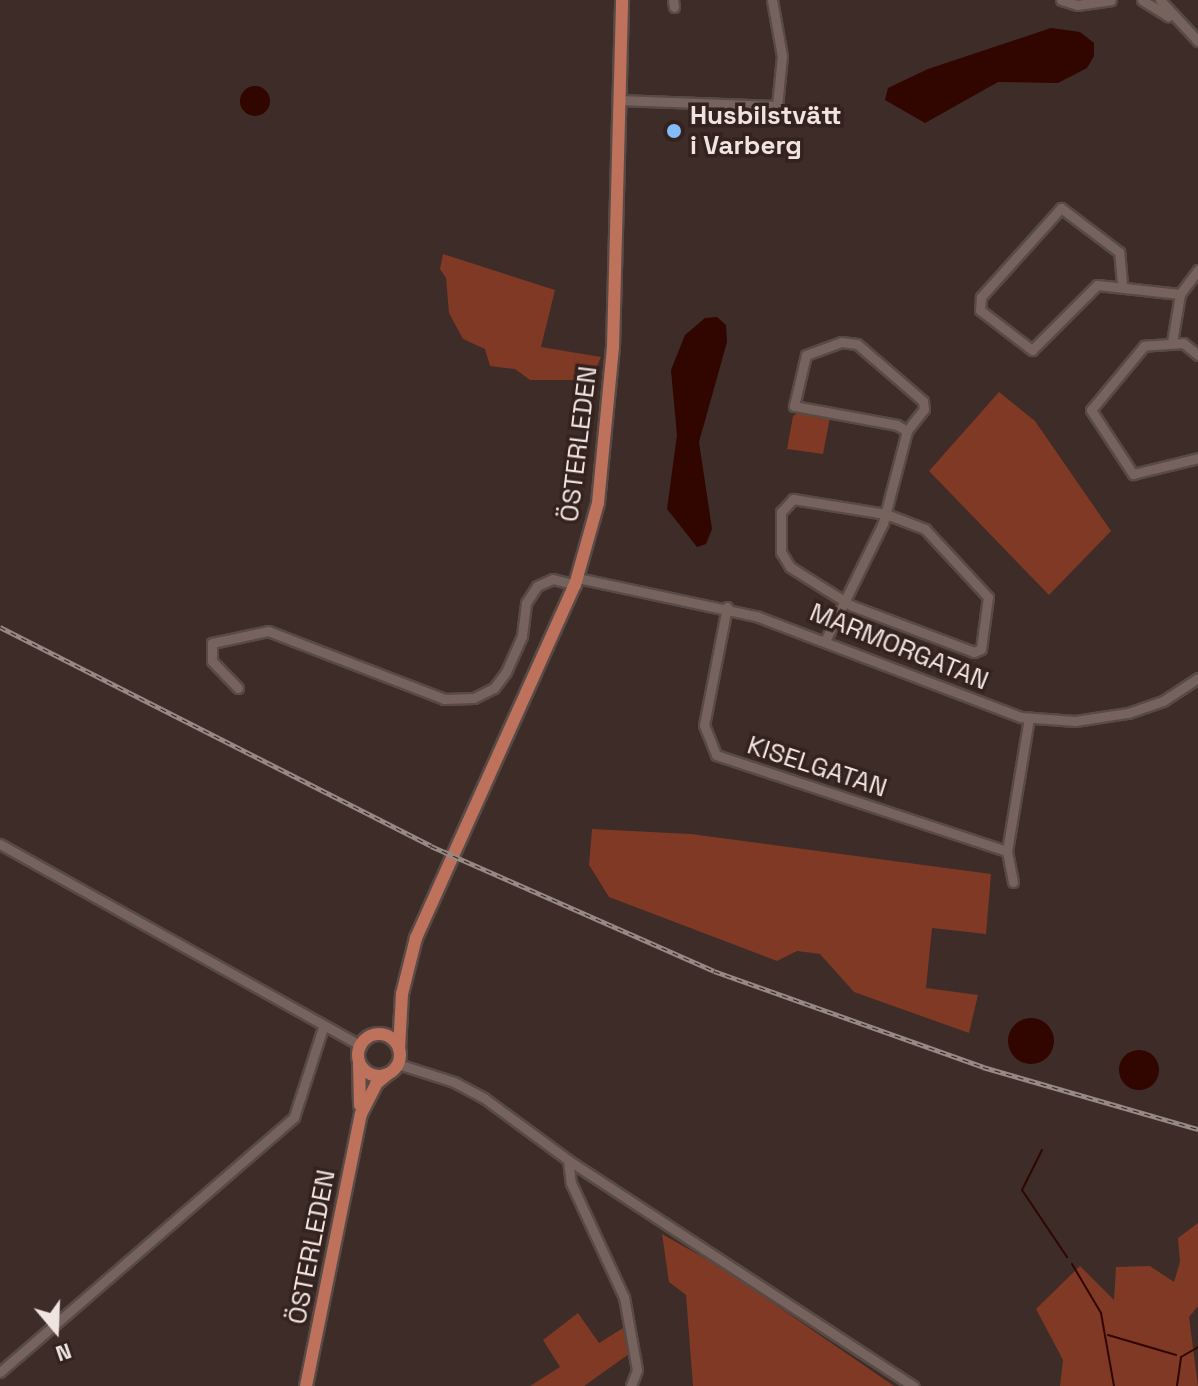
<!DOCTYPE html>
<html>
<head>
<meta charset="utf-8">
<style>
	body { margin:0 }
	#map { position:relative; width:1198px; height:1386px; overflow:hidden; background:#3d2c27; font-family:"Space Grotesk",sans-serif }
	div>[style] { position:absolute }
	.green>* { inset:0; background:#803924 }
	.water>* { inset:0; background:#310500 }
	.round { border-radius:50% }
	.stream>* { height:2px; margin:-1px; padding:0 1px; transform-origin:1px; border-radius:1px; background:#310500 }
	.roads { filter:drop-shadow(2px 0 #584a46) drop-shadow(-2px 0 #584a46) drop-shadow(0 2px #584a46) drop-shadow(0 -2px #584a46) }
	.minor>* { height:9px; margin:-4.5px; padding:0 4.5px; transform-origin:4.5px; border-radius:4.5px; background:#76635d }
	.major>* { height:12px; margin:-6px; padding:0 6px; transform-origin:6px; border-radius:6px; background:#be715b }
	.major>.ring { margin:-6px; padding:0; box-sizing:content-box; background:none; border:12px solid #be715b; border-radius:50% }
	.rail>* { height:5px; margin-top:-2.5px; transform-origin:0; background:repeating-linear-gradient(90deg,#33221d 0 6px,#968884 0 12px); box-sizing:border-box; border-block:2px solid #968884 }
	.dots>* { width:22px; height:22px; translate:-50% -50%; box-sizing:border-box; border:4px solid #33221d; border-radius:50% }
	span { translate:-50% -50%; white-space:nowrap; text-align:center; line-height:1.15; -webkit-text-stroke:7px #33221d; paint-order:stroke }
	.poi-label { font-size:26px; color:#f0e4e1; font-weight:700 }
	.left { translate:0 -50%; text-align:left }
	.street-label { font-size:26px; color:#f0e4e1 }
	.north { position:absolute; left:16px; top:1290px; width:80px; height:80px; -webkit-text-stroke:6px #33221d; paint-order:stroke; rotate:161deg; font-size:22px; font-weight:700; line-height:32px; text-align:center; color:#f0e4e1 }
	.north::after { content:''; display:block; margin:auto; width:28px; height:36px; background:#f0e4e1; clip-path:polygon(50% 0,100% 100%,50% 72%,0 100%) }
</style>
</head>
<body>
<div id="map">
	<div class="green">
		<i style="clip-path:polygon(443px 254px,555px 290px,541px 347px,601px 357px,591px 380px,530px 380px,515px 369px,490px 366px,485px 349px,463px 339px,449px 313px,446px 278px,440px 269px)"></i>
		<i style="clip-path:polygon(999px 392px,1035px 421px,1111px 531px,1049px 595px,929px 471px)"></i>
		<i style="clip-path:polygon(802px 411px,830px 417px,823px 454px,787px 449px,793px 416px)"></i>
		<i style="clip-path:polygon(592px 829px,691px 834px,991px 874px,986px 934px,932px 928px,926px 988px,978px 995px,969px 1033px,854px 992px,820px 954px,797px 951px,777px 961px,609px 897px,589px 865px)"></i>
		<i style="clip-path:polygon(1198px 1223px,1198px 1306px,1189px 1317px,1198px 1386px,1060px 1386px,1063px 1360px,1036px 1309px,1080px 1266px,1114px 1300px,1116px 1267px,1150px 1266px,1174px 1282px,1180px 1262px,1178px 1238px)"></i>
		<i style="clip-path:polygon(662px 1234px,722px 1268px,894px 1386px,693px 1386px,686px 1295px,669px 1282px)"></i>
		<i style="clip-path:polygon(578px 1313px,599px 1343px,623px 1328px,629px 1354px,584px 1386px,530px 1386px,560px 1367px,543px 1340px)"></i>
	</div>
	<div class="water">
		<i style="clip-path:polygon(1051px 28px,1080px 32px,1094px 43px,1094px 56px,1087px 68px,1058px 83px,998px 82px,925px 123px,885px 100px,888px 88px,928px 69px)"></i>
		<i class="round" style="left:240px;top:86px;width:30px;height:30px"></i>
		<i style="clip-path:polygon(717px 317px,726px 325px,727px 342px,699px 442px,712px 529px,706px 544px,697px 547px,667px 509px,677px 435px,671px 370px,685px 335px,705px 318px)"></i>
		<i class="round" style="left:1008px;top:1018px;width:46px;height:46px"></i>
		<i class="round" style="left:1119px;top:1050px;width:40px;height:40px"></i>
	</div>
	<div class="stream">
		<i style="left:1042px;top:1150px;width:45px;rotate:116.6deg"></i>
		<i style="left:1022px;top:1190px;width:81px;rotate:56.1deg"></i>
		<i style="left:1072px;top:1264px;width:57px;rotate:59.4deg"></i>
		<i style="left:1101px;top:1313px;width:74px;rotate:79.9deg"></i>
		<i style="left:1108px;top:1335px;width:71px;rotate:16.4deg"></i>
		<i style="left:1177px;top:1386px;width:29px;rotate:-82deg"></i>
		<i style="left:1181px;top:1357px;width:20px;rotate:-30deg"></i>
	</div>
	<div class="roads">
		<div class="minor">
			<i style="left:673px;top:0;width:7px;rotate:82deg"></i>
			<i style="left:1061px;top:0;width:17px;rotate:17deg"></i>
			<i style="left:1077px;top:5px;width:34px;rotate:-8deg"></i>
			<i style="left:1142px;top:0;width:31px;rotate:32deg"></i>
			<i style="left:1160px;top:0;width:56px;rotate:47.2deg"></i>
			<i style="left:619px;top:100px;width:158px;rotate:2.2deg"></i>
			<i style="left:777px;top:106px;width:50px;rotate:-84.3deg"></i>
			<i style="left:782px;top:56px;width:57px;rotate:-100.1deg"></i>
			<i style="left:1122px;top:284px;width:32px;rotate:-95deg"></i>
			<i style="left:1119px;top:252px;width:73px;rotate:-142.8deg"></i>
			<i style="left:1061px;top:208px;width:120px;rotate:132deg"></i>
			<i style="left:981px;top:297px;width:13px;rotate:94deg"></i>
			<i style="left:980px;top:310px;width:66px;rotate:37.6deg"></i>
			<i style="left:1032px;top:350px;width:92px;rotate:-45deg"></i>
			<i style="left:1097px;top:285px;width:83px;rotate:6.2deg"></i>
			<i style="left:1172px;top:342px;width:49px;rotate:-80.5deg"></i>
			<i style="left:1180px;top:294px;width:30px;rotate:-53deg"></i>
			<i style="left:1198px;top:355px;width:19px;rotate:-141deg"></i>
			<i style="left:1183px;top:343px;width:39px;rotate:176deg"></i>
			<i style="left:1144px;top:346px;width:83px;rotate:129.6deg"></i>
			<i style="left:1091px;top:410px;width:77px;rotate:56.7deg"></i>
			<i style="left:1133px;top:474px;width:67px;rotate:-13.8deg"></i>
			<i style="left:793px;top:499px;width:94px;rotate:9.2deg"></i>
			<i style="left:886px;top:514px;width:42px;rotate:21deg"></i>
			<i style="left:925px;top:529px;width:93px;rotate:47.2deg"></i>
			<i style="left:988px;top:597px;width:52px;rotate:97.7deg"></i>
			<i style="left:981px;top:649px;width:8px;rotate:157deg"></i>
			<i style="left:974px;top:652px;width:130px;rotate:-159.3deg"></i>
			<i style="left:852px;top:606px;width:73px;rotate:-147.8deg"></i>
			<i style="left:790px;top:567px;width:17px;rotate:-121deg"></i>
			<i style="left:781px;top:552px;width:40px;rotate:-90deg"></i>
			<i style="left:781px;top:512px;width:18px;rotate:-47deg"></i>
			<i style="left:578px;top:578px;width:182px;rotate:12.1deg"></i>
			<i style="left:756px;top:616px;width:284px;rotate:20.9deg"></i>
			<i style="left:1021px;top:717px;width:54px;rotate:4.2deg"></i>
			<i style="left:1075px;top:721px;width:54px;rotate:-8.6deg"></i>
			<i style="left:1128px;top:713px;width:37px;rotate:-19deg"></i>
			<i style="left:1163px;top:701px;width:42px;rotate:-33.3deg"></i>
			<i style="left:727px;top:607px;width:120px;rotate:101deg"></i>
			<i style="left:704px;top:725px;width:32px;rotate:68deg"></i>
			<i style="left:716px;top:755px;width:306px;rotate:18.3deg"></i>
			<i style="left:825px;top:641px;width:131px;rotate:-63.8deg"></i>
			<i style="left:883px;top:523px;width:95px;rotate:-75.4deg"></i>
			<i style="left:907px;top:431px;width:12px;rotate:-149deg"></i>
			<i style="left:897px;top:425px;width:105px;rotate:-169.5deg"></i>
			<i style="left:794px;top:406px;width:52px;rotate:-76.8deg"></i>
			<i style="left:806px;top:355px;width:37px;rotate:-20deg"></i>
			<i style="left:841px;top:342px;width:16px;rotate:7deg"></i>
			<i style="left:857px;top:344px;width:87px;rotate:40.8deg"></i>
			<i style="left:923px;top:401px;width:8px;rotate:83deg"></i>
			<i style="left:924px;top:409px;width:28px;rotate:128deg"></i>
			<i style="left:238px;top:688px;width:37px;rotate:-134deg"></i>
			<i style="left:212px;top:661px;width:18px;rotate:-90deg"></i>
			<i style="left:212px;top:643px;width:57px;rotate:-12.1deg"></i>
			<i style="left:268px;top:631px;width:189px;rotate:21.1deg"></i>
			<i style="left:444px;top:699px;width:30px;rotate:-2deg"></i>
			<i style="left:474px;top:698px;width:22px;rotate:-27deg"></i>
			<i style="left:494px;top:688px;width:20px;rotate:-53deg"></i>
			<i style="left:506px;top:672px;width:39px;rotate:-66deg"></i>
			<i style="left:522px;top:636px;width:33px;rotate:-83deg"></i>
			<i style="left:526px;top:603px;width:20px;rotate:-57deg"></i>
			<i style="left:537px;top:586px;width:17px;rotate:-24deg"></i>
			<i style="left:553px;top:579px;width:23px;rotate:15deg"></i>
			<i style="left:0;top:844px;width:414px;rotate:29.2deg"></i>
			<i style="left:1013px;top:882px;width:32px;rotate:-101deg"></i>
			<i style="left:1007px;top:851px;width:135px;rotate:-80.6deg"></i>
			<i style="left:398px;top:1064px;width:59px;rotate:17.8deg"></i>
			<i style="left:454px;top:1082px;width:34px;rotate:28deg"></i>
			<i style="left:484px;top:1098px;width:104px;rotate:36.4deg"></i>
			<i style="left:568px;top:1160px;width:413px;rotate:33.2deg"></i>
			<i style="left:568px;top:1160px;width:23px;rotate:83deg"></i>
			<i style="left:571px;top:1183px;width:126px;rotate:65.1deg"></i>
			<i style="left:624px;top:1297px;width:74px;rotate:79.9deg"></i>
			<i style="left:637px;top:1370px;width:17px;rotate:111deg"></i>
			<i style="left:0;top:1372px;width:389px;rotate:-40.9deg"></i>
			<i style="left:294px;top:1117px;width:95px;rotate:-72.1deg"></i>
		</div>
		<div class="major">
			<i class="ring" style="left:358px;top:1034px;width:30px;height:30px"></i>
			<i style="left:399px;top:1049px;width:55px;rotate:-86.9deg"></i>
			<i style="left:402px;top:994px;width:58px;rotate:-76deg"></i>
			<i style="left:416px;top:938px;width:387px;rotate:-65.8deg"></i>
			<i style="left:575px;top:585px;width:85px;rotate:-74.3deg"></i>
			<i style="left:598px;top:503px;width:156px;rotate:-84.5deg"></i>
			<i style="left:613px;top:348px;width:348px;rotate:-88.5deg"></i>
			<i style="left:359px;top:1064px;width:41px;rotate:88.6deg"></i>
			<i style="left:306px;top:1386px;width:278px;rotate:-78.6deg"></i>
			<i style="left:361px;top:1114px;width:34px;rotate:-63deg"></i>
			<i style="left:376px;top:1084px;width:16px;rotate:-40deg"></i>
		</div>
	</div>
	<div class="rail">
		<i style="left:0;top:627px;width:483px;rotate:26.9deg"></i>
		<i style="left:431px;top:846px;width:309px;rotate:23.8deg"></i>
		<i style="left:714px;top:971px;width:286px;rotate:19.6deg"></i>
		<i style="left:983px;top:1067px;width:224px;rotate:16.1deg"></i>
	</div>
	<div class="dots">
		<i style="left:674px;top:131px;background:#84bcfb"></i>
	</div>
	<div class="poi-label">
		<span class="left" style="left:690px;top:131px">Husbilstvätt<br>i Varberg</span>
	</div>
	<div class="street-label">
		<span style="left:579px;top:444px;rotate:-83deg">ÖSTERLEDEN</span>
		<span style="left:899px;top:647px;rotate:22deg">MARMORGATAN</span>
		<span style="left:817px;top:767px;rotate:18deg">KISELGATAN</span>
		<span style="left:312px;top:1247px;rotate:-79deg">ÖSTERLEDEN</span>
	</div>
	<div class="north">N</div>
</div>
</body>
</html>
